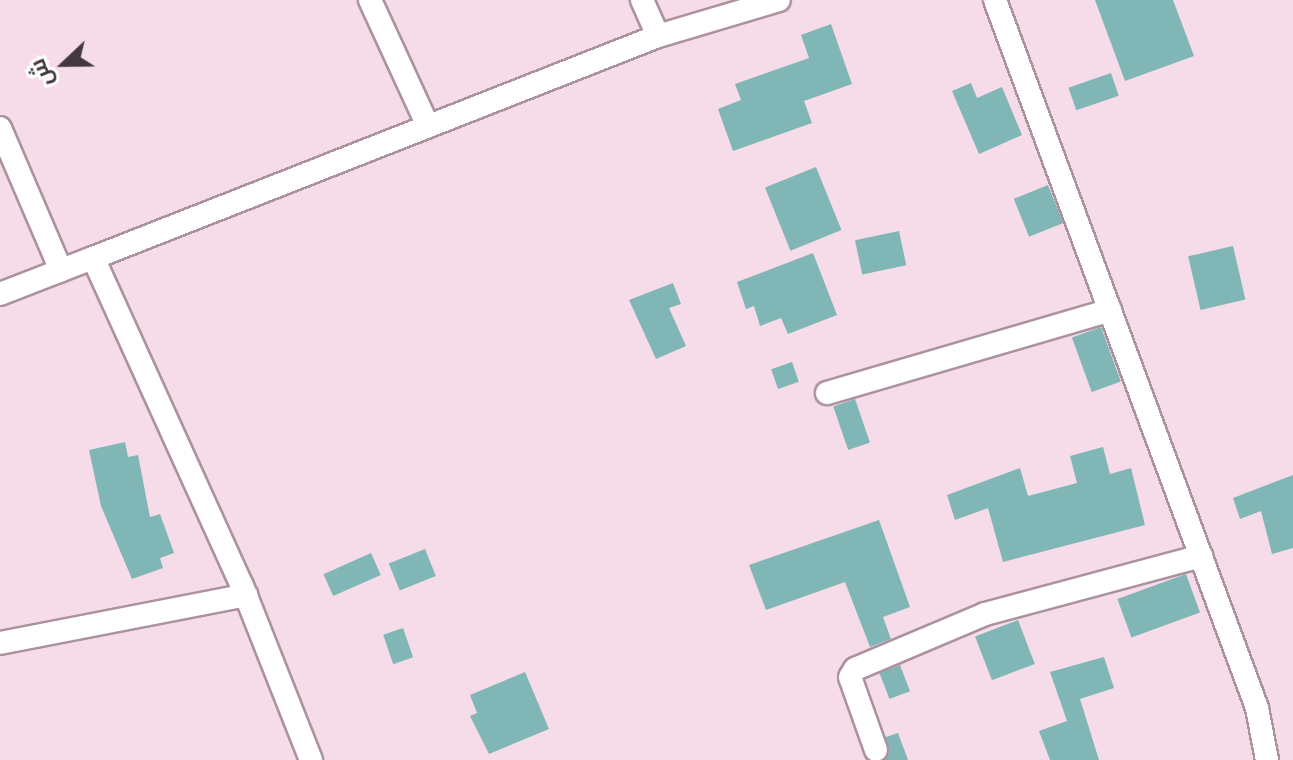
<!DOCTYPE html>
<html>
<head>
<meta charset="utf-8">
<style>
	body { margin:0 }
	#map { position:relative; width:1293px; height:760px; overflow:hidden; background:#f6dbe8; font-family:Poppins,Cairo,sans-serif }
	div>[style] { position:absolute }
	.building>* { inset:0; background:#80b7b6; transform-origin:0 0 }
	.roads { filter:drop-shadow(2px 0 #ab929e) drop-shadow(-2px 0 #ab929e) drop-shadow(0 2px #ab929e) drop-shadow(0 -2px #ab929e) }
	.minor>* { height:22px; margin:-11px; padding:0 11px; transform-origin:11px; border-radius:11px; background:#fff }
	span { translate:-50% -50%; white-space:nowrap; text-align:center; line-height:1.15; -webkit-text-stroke:6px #fff; paint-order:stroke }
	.north { position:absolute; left:24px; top:24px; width:80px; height:80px; -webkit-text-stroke:6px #fff; paint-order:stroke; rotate:248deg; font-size:22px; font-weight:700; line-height:32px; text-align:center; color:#43383d }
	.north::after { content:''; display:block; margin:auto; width:28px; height:36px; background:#43383d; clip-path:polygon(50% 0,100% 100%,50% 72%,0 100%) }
</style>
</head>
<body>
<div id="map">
	<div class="building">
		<i style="clip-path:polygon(1095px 0,1173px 0,1194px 56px,1125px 81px)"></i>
		<i style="clip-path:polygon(831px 24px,852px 84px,804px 101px,812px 123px,733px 151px,718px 109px,741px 100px,735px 84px,809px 58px,801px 35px)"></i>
		<i style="left:1111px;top:73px;width:24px;height:45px;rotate:71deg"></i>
		<i style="clip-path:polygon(971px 83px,977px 98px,1002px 87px,1022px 135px,979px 154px,952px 91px)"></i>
		<i style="left:816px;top:167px;width:68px;height:55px;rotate:68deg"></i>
		<i style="left:1048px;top:185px;width:41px;height:37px;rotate:68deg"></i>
		<i style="left:899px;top:231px;width:35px;height:45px;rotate:78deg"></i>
		<i style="left:1233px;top:246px;width:55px;height:46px;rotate:77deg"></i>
		<i style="clip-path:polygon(813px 253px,837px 315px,788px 334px,781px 318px,760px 326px,754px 306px,746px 309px,737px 282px)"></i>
		<i style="clip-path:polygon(673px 283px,681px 304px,669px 308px,686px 346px,656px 359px,629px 300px)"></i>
		<i style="left:1101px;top:327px;width:58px;height:31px;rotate:70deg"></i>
		<i style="left:792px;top:362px;width:21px;height:22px;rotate:71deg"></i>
		<i style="left:855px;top:399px;width:46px;height:23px;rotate:71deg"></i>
		<i style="clip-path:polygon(125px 442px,128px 457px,138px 455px,150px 517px,160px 514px,174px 553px,160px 558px,163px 568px,132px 579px,101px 506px,89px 450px)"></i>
		<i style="clip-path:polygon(1103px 447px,1110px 474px,1131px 468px,1145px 525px,1003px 562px,988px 508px,955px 520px,947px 495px,1020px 468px,1028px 496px,1077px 483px,1070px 456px)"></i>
		<i style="clip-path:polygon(1293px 475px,1293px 548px,1272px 554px,1261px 511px,1240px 519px,1233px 498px)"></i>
		<i style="clip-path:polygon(879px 520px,910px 607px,883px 617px,891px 639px,870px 647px,845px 582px,766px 610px,749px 565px)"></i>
		<i style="left:425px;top:549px;width:29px;height:39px;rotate:68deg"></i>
		<i style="left:371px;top:553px;width:24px;height:52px;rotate:66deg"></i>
		<i style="left:1186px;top:574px;width:41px;height:73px;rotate:70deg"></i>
		<i style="left:1018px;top:620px;width:47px;height:46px;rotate:69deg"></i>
		<i style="left:403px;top:628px;width:31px;height:21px;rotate:71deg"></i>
		<i style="clip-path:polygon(1104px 657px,1114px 688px,1080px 699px,1099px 760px,1050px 760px,1039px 731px,1067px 721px,1050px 672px)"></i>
		<i style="left:900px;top:665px;width:28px;height:22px;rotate:69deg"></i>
		<i style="clip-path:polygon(525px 672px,549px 729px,489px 754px,470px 716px,477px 713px,470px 695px)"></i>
		<i style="clip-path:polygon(898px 733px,908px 760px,886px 760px,886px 737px)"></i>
	</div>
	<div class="roads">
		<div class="minor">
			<i style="left:370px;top:0;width:139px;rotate:65.3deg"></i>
			<i style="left:642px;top:0;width:39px;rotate:66deg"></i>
			<i style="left:995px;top:0;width:755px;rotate:69.69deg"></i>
			<i style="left:1257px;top:708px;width:53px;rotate:79.1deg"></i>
			<i style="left:0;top:128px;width:155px;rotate:66.8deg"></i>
			<i style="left:0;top:294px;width:100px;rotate:-21.2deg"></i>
			<i style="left:827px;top:393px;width:295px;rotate:-16.3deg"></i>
			<i style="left:0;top:643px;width:251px;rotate:-11deg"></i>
			<i style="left:876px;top:750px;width:77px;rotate:-109.6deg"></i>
			<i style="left:850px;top:677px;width:9px;rotate:-58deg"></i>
			<i style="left:855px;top:669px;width:141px;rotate:-22.9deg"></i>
			<i style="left:985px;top:614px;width:224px;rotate:-15deg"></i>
			<i style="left:311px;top:760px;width:187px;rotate:-111.6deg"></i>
			<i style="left:242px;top:586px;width:360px;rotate:-114.4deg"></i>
			<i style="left:93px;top:258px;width:607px;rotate:-21.45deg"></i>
			<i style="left:658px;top:36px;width:126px;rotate:-16.6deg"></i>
		</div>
	</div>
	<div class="north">ش</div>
</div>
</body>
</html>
